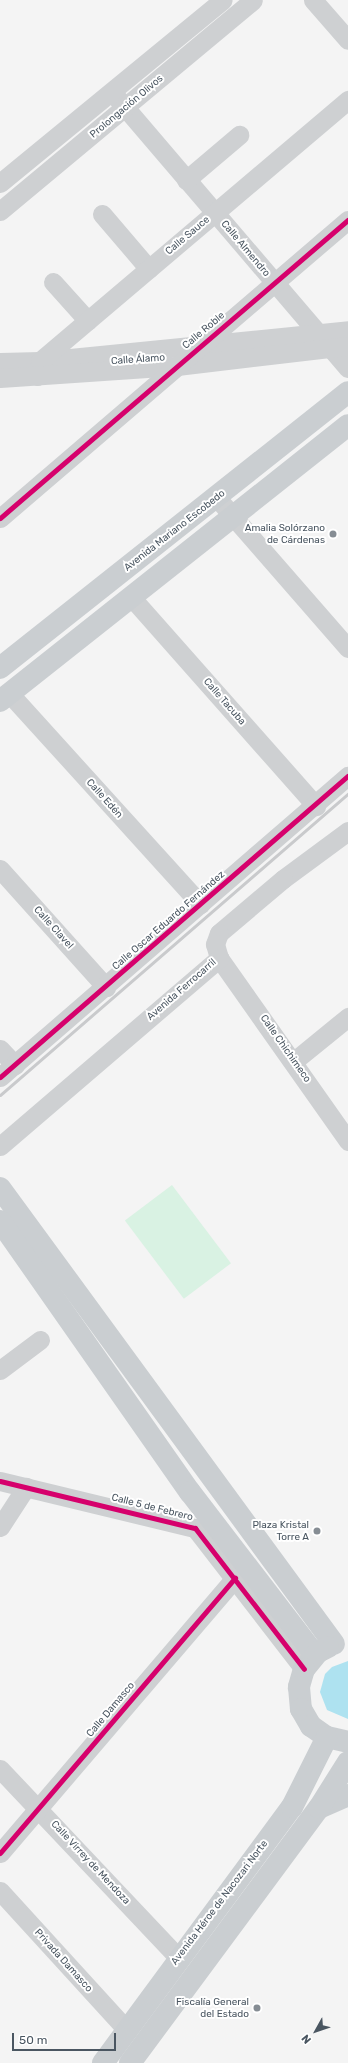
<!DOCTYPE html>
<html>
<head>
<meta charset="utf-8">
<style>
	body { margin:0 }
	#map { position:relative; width:348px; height:2063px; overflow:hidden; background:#f4f4f4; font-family:Rubik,sans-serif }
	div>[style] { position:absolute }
	.green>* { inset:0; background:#d9f2e3; transform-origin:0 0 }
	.water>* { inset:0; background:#aee2f0 }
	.minor>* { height:19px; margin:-9.5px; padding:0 9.5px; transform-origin:9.5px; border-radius:9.5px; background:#ced0d2 }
	.major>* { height:22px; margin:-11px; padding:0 11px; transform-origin:11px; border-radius:11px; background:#caced1 }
	.rail>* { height:3px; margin:-1.5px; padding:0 1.5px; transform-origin:1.5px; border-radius:1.5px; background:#c9cacc }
	.cycleway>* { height:5px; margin:-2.5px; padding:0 2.5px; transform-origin:2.5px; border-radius:2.5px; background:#d6006c }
	.dots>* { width:11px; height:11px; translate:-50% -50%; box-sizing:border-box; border:2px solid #fff; border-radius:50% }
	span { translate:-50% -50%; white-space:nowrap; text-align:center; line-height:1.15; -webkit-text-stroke:4px #fff; paint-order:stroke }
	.street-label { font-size:10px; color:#4a5661 }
	.poi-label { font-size:10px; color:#4a5661 }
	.right { translate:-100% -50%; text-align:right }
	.north { position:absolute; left:296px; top:2011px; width:40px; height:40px; -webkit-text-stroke:3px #fff; paint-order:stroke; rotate:230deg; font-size:11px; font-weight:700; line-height:16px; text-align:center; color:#4a5661 }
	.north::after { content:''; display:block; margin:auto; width:14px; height:18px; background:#4a5661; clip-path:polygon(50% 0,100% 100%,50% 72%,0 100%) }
	.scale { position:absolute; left:12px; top:2033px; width:104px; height:18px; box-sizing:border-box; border:2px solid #4a5661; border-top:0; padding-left:5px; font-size:12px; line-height:14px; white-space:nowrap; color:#4a5661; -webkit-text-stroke:3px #fff; paint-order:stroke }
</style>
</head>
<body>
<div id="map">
	<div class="green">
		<i style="left:172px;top:1185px;width:98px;height:59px;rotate:53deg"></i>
	</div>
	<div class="water">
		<i style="clip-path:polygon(348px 1661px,348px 1719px,327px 1710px,320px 1692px,325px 1674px,332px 1667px)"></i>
	</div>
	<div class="minor">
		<i style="left:313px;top:0;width:53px;rotate:48.8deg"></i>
		<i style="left:112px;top:92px;width:363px;rotate:49.5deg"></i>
		<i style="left:186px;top:180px;width:70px;rotate:-40.3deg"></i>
		<i style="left:0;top:183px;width:288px;rotate:-39.4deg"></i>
		<i style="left:0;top:211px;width:329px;rotate:-39.8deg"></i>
		<i style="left:102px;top:214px;width:72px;rotate:49.5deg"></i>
		<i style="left:53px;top:282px;width:52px;rotate:48.1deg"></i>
		<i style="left:0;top:362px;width:40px;rotate:-1.4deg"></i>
		<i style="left:40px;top:361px;width:310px;rotate:-5.7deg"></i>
		<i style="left:37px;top:376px;width:15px;rotate:-79deg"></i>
		<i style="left:40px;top:361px;width:404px;rotate:-40.3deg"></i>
		<i style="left:0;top:378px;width:177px;rotate:-3.9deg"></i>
		<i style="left:177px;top:366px;width:172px;rotate:-6.7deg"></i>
		<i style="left:217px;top:498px;width:199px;rotate:48.9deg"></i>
		<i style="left:0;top:518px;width:458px;rotate:-40.6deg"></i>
		<i style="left:132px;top:598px;width:278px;rotate:48.5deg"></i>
		<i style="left:9px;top:693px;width:285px;rotate:47.8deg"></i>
		<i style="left:348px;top:831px;width:81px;rotate:143.6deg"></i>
		<i style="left:283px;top:879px;width:84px;rotate:139.8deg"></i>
		<i style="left:219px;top:933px;width:12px;rotate:110deg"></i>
		<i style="left:215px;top:944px;width:15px;rotate:74deg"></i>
		<i style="left:219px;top:958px;width:224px;rotate:54.8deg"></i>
		<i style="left:0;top:869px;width:159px;rotate:48.1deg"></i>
		<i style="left:0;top:1049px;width:22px;rotate:47deg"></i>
		<i style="left:294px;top:1061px;width:70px;rotate:-39.2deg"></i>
		<i style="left:0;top:1077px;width:460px;rotate:-40.9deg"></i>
		<i style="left:0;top:1146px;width:289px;rotate:-40.6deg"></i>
		<i style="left:0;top:1370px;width:50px;rotate:-36.9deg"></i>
		<i style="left:0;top:1481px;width:201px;rotate:13.6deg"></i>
		<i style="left:195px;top:1528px;width:178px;rotate:52.3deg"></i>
		<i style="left:0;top:1527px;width:48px;rotate:-57deg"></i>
		<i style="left:0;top:1769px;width:260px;rotate:46.6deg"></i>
		<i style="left:0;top:1853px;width:362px;rotate:-49.5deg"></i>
		<i style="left:0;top:1891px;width:188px;rotate:47.6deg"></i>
	</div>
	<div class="major">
		<i style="left:0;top:668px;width:444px;rotate:-38.4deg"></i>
		<i style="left:0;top:701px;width:444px;rotate:-38.4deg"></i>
		<i style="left:0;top:1188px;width:565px;rotate:53.78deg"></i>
		<i style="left:0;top:1221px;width:331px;rotate:55deg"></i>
		<i style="left:190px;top:1492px;width:205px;rotate:52.5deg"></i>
		<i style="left:328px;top:1647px;width:11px;rotate:153deg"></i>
		<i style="left:318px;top:1652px;width:22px;rotate:129deg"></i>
		<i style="left:304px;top:1669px;width:19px;rotate:106deg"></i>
		<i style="left:299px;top:1687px;width:22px;rotate:85deg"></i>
		<i style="left:301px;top:1709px;width:20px;rotate:60deg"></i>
		<i style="left:311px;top:1726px;width:19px;rotate:35deg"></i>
		<i style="left:327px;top:1737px;width:22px;rotate:13deg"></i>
		<i style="left:319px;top:1808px;width:32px;rotate:-24deg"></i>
		<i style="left:103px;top:2063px;width:318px;rotate:-53.6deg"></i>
		<i style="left:292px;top:1807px;width:78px;rotate:-63.4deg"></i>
		<i style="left:130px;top:2063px;width:317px;rotate:-53.5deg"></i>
		<i style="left:319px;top:1808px;width:54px;rotate:-57.8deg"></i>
	</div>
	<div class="rail">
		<i style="left:0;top:1095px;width:460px;rotate:-40.9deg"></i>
	</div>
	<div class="cycleway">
		<i style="left:0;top:518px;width:458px;rotate:-40.6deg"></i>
		<i style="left:0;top:1077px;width:460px;rotate:-40.9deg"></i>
		<i style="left:0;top:1481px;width:201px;rotate:13.6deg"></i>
		<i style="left:195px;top:1528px;width:178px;rotate:52.3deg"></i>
		<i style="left:0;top:1853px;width:362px;rotate:-49.5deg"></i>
	</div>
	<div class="dots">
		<i style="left:333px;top:534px;background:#868d94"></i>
		<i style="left:317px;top:1531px;background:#868d94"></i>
		<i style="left:257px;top:2008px;background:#868d94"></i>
	</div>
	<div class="street-label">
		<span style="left:127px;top:107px;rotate:-40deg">Prolongación Olivos</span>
		<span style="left:188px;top:236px;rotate:-40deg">Calle Sauce</span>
		<span style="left:245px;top:249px;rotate:50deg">Calle Almendro</span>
		<span style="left:204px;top:331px;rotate:-40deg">Calle Roble</span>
		<span style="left:138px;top:360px;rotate:-4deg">Calle Álamo</span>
		<span style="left:175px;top:531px;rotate:-38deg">Avenida Mariano Escobedo</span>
		<span style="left:224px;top:702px;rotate:49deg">Calle Tacuba</span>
		<span style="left:104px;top:799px;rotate:48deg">Calle Edén</span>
		<span style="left:169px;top:921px;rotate:-41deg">Calle Oscar Eduardo Fernández</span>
		<span style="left:53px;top:928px;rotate:48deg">Calle Clavel</span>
		<span style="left:182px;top:990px;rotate:-41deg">Avenida Ferrocarril</span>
		<span style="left:285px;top:1049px;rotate:55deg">Calle Chichimeco</span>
		<span style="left:152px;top:1508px;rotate:14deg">Calle 5 de Febrero</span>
		<span style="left:111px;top:1710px;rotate:-50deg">Calle Damasco</span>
		<span style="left:90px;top:1863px;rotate:47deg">Calle Virrey de Mendoza</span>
		<span style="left:220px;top:1903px;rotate:-53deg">Avenida Héroe de Nacozari Norte</span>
		<span style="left:63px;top:1961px;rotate:48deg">Privada Damasco</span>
	</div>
	<div class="poi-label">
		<span class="right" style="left:325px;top:534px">Amalia Solórzano<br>de Cárdenas</span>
		<span class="right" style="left:309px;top:1531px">Plaza Kristal<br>Torre A</span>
		<span class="right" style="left:249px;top:2008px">Fiscalía General<br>del Estado</span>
	</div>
	<div class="north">N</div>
	<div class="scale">50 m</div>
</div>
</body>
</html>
